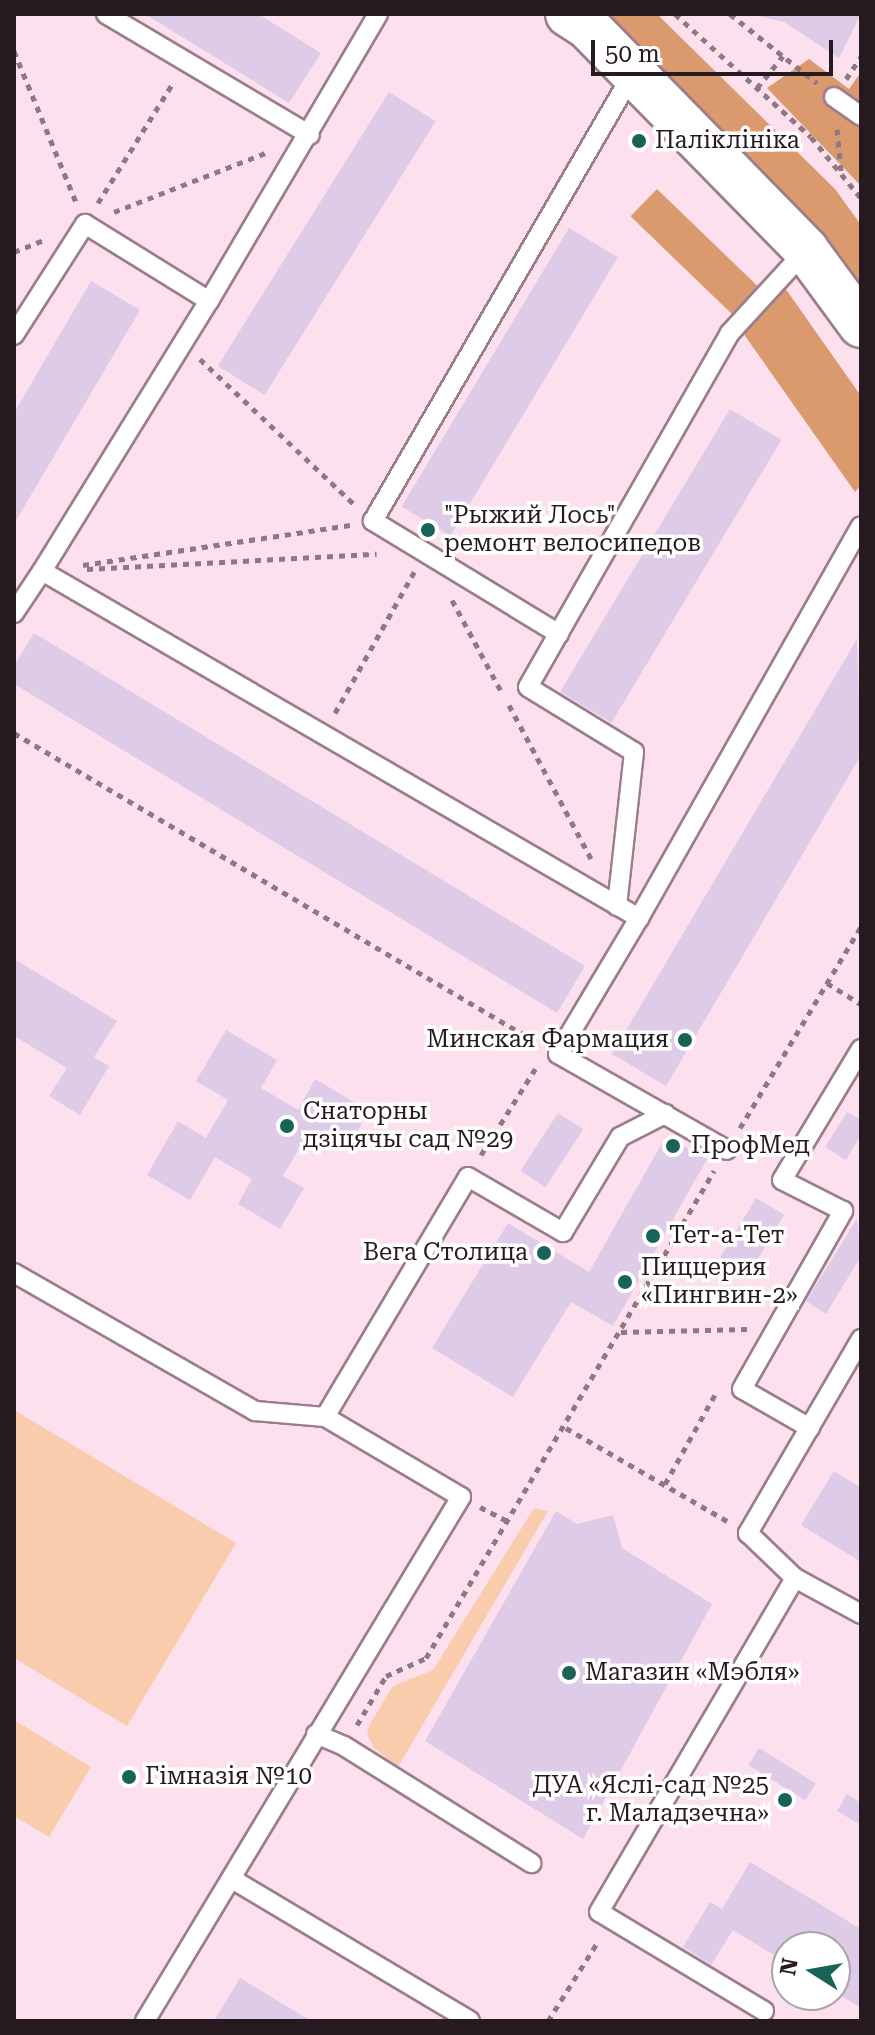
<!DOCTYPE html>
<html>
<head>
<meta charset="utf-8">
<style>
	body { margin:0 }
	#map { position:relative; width:875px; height:2035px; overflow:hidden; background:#fce0ed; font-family:"Roboto Serif",serif }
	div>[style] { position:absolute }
	.green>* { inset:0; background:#faccae }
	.forest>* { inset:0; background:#db9a6e; transform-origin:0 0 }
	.building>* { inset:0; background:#decbe7; transform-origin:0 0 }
	.path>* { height:5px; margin-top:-2.5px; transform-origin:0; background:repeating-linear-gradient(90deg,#8d7982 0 6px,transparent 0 12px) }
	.roads { filter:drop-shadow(2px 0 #9b7d8c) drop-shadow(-2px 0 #9b7d8c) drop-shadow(0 2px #9b7d8c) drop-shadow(0 -2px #9b7d8c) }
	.lane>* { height:18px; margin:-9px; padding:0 9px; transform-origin:9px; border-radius:9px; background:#fff }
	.secondary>* { height:44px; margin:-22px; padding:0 22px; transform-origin:22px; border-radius:22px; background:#fff }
	.dots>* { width:22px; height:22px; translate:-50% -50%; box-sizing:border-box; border:4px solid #fff; border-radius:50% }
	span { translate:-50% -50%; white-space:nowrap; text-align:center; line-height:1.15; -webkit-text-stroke:7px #fff; paint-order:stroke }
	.poi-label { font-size:24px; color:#261a20 }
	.left { translate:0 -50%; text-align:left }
	.right { translate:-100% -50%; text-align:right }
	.frame { position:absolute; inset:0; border:16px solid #261a20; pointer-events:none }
	.north { position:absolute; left:771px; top:1931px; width:80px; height:80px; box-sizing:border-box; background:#fff; border:2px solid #a8a3a6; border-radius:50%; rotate:281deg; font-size:22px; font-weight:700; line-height:32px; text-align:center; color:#261a20 }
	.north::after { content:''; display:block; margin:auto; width:28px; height:36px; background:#196257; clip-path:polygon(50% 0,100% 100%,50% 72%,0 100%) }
	.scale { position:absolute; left:591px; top:40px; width:242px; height:36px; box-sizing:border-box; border:4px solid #261a20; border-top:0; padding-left:10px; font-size:24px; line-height:28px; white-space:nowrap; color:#261a20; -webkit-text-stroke:6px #fff; paint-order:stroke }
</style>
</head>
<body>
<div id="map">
	<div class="green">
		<i style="clip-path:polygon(14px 1410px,236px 1543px,127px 1726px,14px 1658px)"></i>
		<i style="clip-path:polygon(534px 1508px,548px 1511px,398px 1767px,374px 1748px,367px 1734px,370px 1724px,393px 1686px,433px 1670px)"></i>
		<i style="clip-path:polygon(14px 1720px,91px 1767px,49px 1837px,14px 1816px)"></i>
	</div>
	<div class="forest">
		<i style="clip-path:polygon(608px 14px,657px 14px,835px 189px,861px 225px,861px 295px,602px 22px)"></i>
		<i style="clip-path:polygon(809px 59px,849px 89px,861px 72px,861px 186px,767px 88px)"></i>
		<i style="left:657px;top:189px;width:144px;height:38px;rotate:44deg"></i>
		<i style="clip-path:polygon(785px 288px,861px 396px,861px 485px,855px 492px,743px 333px)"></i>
	</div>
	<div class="building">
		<i style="clip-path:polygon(145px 14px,258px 14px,321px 53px,289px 103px)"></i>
		<i style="clip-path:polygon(861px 14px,839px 58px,784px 22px,755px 15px)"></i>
		<i style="left:389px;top:92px;width:55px;height:323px;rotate:32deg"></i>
		<i style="left:569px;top:228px;width:57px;height:325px;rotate:31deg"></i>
		<i style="clip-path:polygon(91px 281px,140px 310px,14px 524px,14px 413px)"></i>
		<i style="left:730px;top:409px;width:60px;height:330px;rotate:31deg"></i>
		<i style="clip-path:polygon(34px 633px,585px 966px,557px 1013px,14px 684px,14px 666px)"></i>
		<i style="clip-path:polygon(857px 639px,861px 755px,666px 1086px,612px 1054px)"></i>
		<i style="clip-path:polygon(14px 959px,117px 1021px,94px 1057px,109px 1066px,80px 1115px,49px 1096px,67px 1068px,14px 1036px)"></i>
		<i style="clip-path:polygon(226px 1030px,277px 1060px,261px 1088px,298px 1110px,315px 1079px,369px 1111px,346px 1151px,310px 1130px,283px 1176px,304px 1188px,280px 1229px,238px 1204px,252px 1179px,215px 1157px,190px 1200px,147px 1175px,178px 1121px,206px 1138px,228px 1100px,196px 1081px)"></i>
		<i style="clip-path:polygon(847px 1112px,861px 1120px,861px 1135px,846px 1160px,825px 1147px)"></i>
		<i style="left:558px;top:1113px;width:30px;height:69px;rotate:33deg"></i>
		<i style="clip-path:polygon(666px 1136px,707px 1159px,613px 1326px,571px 1302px,513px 1397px,432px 1348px,508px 1223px,589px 1272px)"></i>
		<i style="left:756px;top:1198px;width:33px;height:73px;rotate:31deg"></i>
		<i style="clip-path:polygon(857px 1219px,861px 1256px,826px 1314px,806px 1301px)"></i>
		<i style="clip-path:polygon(834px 1471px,861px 1488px,861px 1562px,801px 1525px)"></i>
		<i style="clip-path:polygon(556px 1511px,577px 1524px,613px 1515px,622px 1548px,712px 1604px,583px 1839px,425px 1741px)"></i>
		<i style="left:759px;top:1748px;width:67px;height:20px;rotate:32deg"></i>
		<i style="clip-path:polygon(847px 1794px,861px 1803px,861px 1825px,837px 1811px)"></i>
		<i style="clip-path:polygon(750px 1862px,861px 1929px,861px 2008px,835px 1992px,835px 1947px,787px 1947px,787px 1963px,733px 1930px,711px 1965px,683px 1947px,710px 1902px,722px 1909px)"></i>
		<i style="clip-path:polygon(240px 1978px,311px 2021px,214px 2021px)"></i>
	</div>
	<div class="path">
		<i style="left:675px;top:14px;width:183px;rotate:42.1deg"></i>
		<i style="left:811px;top:137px;width:79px;rotate:50.7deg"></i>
		<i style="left:730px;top:14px;width:111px;rotate:38.4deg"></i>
		<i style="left:14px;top:51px;width:163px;rotate:67.7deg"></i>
		<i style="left:846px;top:79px;width:27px;rotate:-56deg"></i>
		<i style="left:757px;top:88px;width:41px;rotate:-50.9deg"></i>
		<i style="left:837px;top:129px;width:42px;rotate:84.6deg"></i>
		<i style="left:98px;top:203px;width:142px;rotate:-58deg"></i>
		<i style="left:114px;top:212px;width:165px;rotate:-21.3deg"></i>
		<i style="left:14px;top:252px;width:35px;rotate:-22deg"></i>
		<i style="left:200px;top:359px;width:214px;rotate:43.3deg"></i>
		<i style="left:83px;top:565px;width:270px;rotate:-8.5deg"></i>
		<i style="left:87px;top:569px;width:290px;rotate:-3deg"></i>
		<i style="left:452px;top:600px;width:106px;rotate:61.7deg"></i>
		<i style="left:509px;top:705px;width:178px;rotate:61.9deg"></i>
		<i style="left:335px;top:713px;width:162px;rotate:-60.7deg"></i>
		<i style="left:14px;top:733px;width:607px;rotate:30.62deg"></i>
		<i style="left:827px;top:983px;width:40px;rotate:32deg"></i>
		<i style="left:740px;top:1128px;width:235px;rotate:-59deg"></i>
		<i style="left:481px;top:1155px;width:105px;rotate:-57.8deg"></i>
		<i style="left:621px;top:1332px;width:126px;rotate:-1.4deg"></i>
		<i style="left:566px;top:1428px;width:186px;rotate:30deg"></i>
		<i style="left:665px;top:1484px;width:107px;rotate:-60.8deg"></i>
		<i style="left:480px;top:1507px;width:33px;rotate:27deg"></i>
		<i style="left:357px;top:1725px;width:57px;rotate:-59.4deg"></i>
		<i style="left:386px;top:1676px;width:44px;rotate:-24.2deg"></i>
		<i style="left:426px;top:1658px;width:566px;rotate:-59.4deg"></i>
		<i style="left:548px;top:2021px;width:96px;rotate:-57.8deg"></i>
	</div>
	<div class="roads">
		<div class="lane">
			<i style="left:106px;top:14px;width:237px;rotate:30.7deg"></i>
			<i style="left:834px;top:97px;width:33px;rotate:35deg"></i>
			<i style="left:14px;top:335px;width:132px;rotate:-57.4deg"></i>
			<i style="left:85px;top:224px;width:146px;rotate:31.8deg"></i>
			<i style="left:209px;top:301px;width:333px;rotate:-59.5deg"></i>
			<i style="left:42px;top:571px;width:317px;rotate:-58.3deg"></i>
			<i style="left:14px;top:613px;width:50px;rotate:-56.3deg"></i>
			<i style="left:42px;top:571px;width:691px;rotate:30.17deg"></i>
			<i style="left:639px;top:918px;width:450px;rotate:-60.5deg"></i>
			<i style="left:559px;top:634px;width:218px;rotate:-148.7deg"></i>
			<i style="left:373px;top:521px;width:518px;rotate:-59.87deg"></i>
			<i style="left:617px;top:906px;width:155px;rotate:-83.7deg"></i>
			<i style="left:634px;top:752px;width:124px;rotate:-148.5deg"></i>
			<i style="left:528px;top:687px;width:408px;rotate:-60.3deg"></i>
			<i style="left:730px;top:333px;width:113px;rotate:-47.5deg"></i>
			<i style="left:639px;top:918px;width:158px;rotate:120.8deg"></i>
			<i style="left:558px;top:1054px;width:194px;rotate:29.6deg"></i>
			<i style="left:14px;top:1273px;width:278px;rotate:29.8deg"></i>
			<i style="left:255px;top:1411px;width:70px;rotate:4.9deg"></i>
			<i style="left:861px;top:1339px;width:225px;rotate:120.2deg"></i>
			<i style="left:748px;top:1533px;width:65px;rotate:43.8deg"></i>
			<i style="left:795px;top:1578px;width:75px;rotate:28.6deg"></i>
			<i style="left:810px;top:1428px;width:78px;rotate:-150.2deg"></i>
			<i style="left:742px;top:1389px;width:205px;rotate:-60.4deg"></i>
			<i style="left:843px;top:1211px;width:68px;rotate:-153.1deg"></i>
			<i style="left:782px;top:1180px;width:153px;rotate:-58.9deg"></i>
			<i style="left:316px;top:1734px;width:30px;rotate:23deg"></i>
			<i style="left:344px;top:1746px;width:221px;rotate:32deg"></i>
			<i style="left:232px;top:1879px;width:277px;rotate:30.8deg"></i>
			<i style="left:764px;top:2011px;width:192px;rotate:-149deg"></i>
			<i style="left:599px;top:1912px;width:387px;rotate:-59.6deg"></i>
			<i style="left:145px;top:2021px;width:612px;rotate:-58.91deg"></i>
			<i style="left:461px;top:1497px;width:158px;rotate:-149.5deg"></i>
			<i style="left:325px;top:1417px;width:279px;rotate:-59.2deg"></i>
			<i style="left:468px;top:1177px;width:110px;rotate:30.1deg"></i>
			<i style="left:563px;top:1232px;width:111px;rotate:-59deg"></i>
			<i style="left:620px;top:1137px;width:51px;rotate:-27.1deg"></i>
		</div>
		<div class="secondary">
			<i style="left:568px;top:14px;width:24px;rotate:33deg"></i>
			<i style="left:588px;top:27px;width:312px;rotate:45.6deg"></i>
			<i style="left:806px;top:250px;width:93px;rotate:53.7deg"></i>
		</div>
	</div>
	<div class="dots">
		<i style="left:639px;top:141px;background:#196257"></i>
		<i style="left:428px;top:530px;background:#196257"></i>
		<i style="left:685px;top:1040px;background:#196257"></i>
		<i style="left:287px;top:1126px;background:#196257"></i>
		<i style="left:673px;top:1146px;background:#196257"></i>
		<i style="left:653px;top:1236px;background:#196257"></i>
		<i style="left:544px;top:1253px;background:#196257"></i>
		<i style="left:625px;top:1282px;background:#196257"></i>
		<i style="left:569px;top:1673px;background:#196257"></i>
		<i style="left:129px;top:1777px;background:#196257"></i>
		<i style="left:785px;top:1800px;background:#196257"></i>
	</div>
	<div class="poi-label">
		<span class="left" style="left:655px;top:141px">Паліклініка</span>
		<span class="left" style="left:444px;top:530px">"Рыжий Лось"<br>ремонт велосипедов</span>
		<span class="right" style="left:669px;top:1040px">Минская Фармация</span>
		<span class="left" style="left:303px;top:1126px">Снаторны<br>дзіцячы сад №29</span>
		<span class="left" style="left:691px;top:1146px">ПрофМед</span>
		<span class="left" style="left:669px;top:1236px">Тет-а-Тет</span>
		<span class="right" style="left:528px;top:1253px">Вега Столица</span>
		<span class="left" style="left:641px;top:1282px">Пиццерия<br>«Пингвин-2»</span>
		<span class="left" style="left:585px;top:1673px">Магазин «Мэбля»</span>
		<span class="left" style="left:145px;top:1777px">Гімназія №10</span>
		<span class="right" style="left:769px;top:1800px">ДУА «Яслі-сад №25<br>г. Маладзечна»</span>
	</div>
	<div class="frame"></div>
	<div class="north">N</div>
	<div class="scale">50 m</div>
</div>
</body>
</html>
